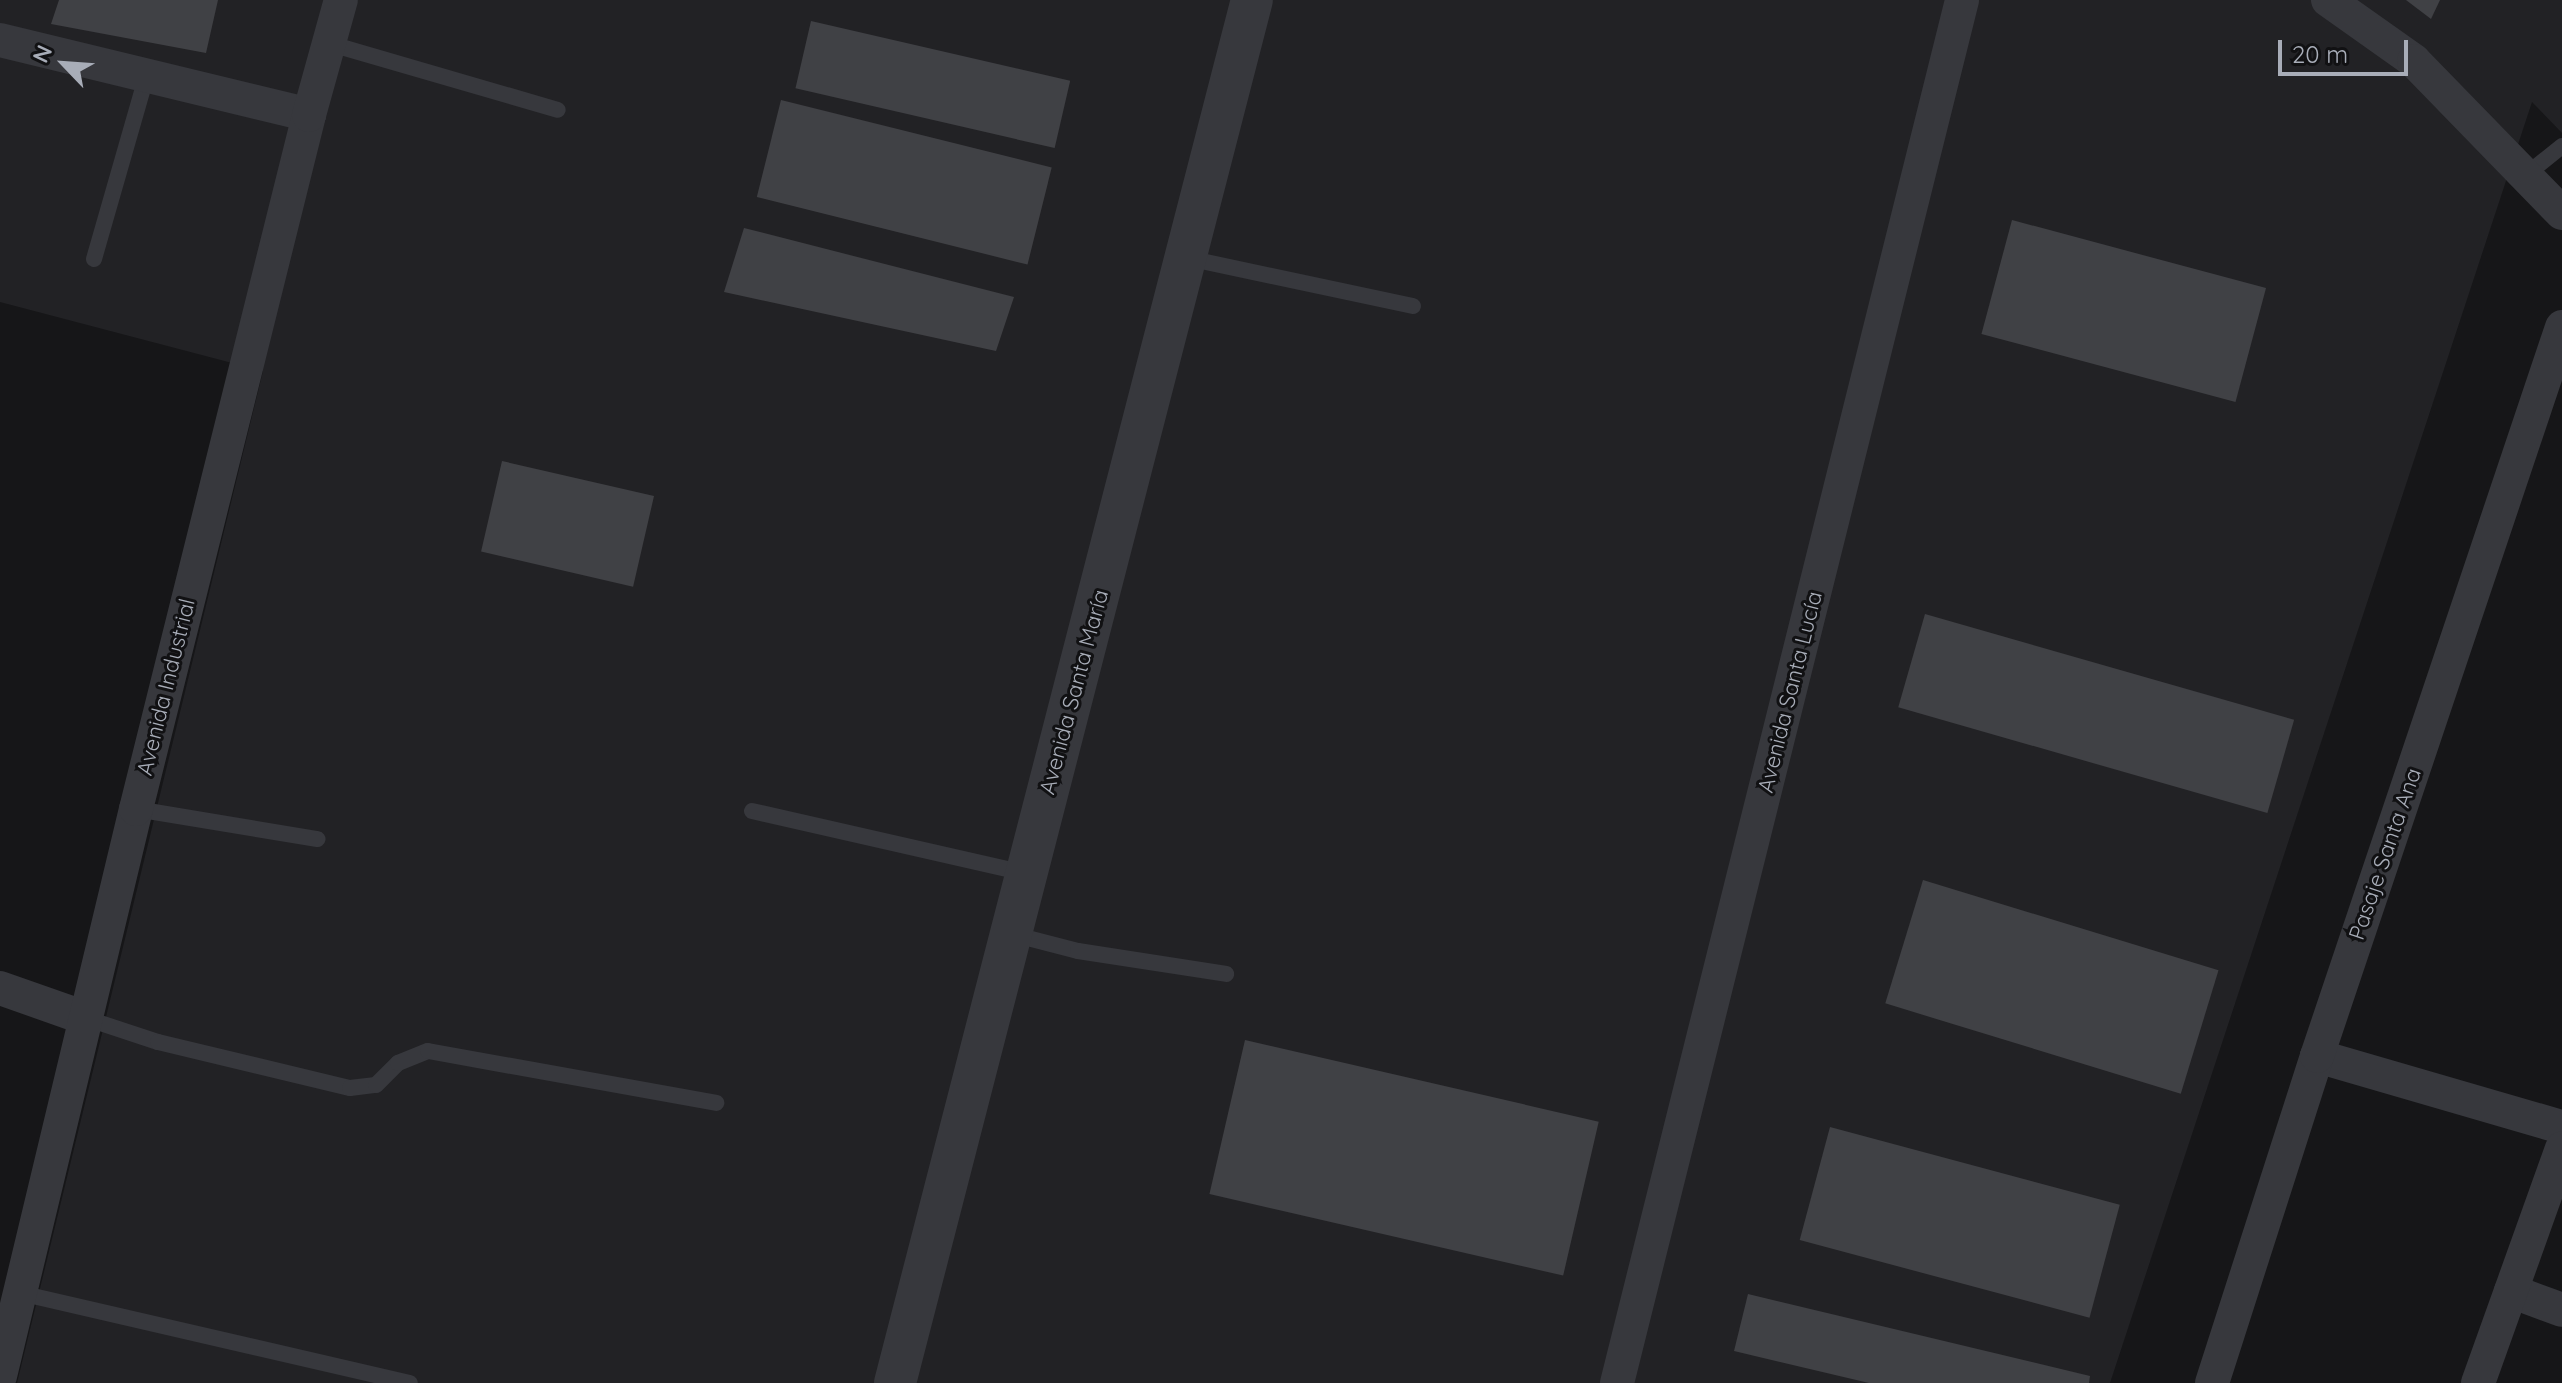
<!DOCTYPE html>
<html>
<head>
<meta charset="utf-8">
<style>
	body { margin:0 }
	#map { position:relative; width:2562px; height:1383px; overflow:hidden; background:#161618; font-family:Quicksand,sans-serif }
	div>[style] { position:absolute }
	.built>* { inset:0; background:#222225 }
	.building>* { inset:0; background:#404145; transform-origin:0 0 }
	.service>* { height:16px; margin:-8px; padding:0 8px; transform-origin:8px; border-radius:8px; background:#37383d }
	.minor>* { height:34px; margin:-17px; padding:0 17px; transform-origin:17px; border-radius:17px; background:#37383d }
	.tertiary>* { height:42px; margin:-21px; padding:0 21px; transform-origin:21px; border-radius:21px; background:#37383d }
	span { translate:-50% -50%; white-space:nowrap; text-align:center; line-height:1.15; -webkit-text-stroke:6px #111113; paint-order:stroke }
	.street-label { font-size:22px; color:#a8adb8 }
	.north { position:absolute; left:24px; top:24px; width:80px; height:80px; -webkit-text-stroke:6px #111113; paint-order:stroke; rotate:295deg; font-size:22px; font-weight:700; line-height:32px; text-align:center; color:#a8adb8 }
	.north::after { content:''; display:block; margin:auto; width:28px; height:36px; background:#a8adb8; clip-path:polygon(50% 0,100% 100%,50% 72%,0 100%) }
	.scale { position:absolute; left:2278px; top:40px; width:130px; height:36px; box-sizing:border-box; border:4px solid #a8adb8; border-top:0; padding-left:10px; font-size:24px; line-height:28px; white-space:nowrap; color:#a8adb8; -webkit-text-stroke:6px #111113; paint-order:stroke }
</style>
</head>
<body>
<div id="map">
	<div class="built">
		<i style="clip-path:polygon(0 0,2562px 0,2562px 133px,2532px 102px,2110px 1383px,17px 1383px,263px 371px,0 302px)"></i>
	</div>
	<div class="building">
		<i style="clip-path:polygon(59px 0,218px 0,206px 53px,51px 24px)"></i>
		<i style="clip-path:polygon(2406px 0,2440px 0,2431px 19px)"></i>
		<i style="left:811px;top:21px;width:266px;height:69px;rotate:13deg"></i>
		<i style="left:781px;top:100px;width:279px;height:100px;rotate:14deg"></i>
		<i style="left:2012px;top:220px;width:263px;height:118px;rotate:15deg"></i>
		<i style="clip-path:polygon(744px 228px,1014px 297px,996px 351px,724px 292px)"></i>
		<i style="left:502px;top:461px;width:156px;height:93px;rotate:13deg"></i>
		<i style="left:1925px;top:614px;width:384px;height:97px;rotate:16deg"></i>
		<i style="left:1923px;top:880px;width:309px;height:129px;rotate:17deg"></i>
		<i style="left:1245px;top:1040px;width:363px;height:158px;rotate:13deg"></i>
		<i style="left:1830px;top:1127px;width:300px;height:117px;rotate:15deg"></i>
		<i style="clip-path:polygon(1748px 1294px,2090px 1376px,2089px 1383px,1869px 1383px,1734px 1351px)"></i>
	</div>
	<div class="service">
		<i style="left:331px;top:44px;width:236px;rotate:16.2deg"></i>
		<i style="left:2526px;top:175px;width:46px;rotate:-38.9deg"></i>
		<i style="left:1187px;top:258px;width:231px;rotate:12deg"></i>
		<i style="left:94px;top:259px;width:192px;rotate:-74deg"></i>
		<i style="left:136px;top:809px;width:184px;rotate:9.4deg"></i>
		<i style="left:752px;top:811px;width:280px;rotate:12.8deg"></i>
		<i style="left:1012px;top:934px;width:68px;rotate:14.4deg"></i>
		<i style="left:1078px;top:951px;width:150px;rotate:8.8deg"></i>
		<i style="left:85px;top:1018px;width:77px;rotate:18.2deg"></i>
		<i style="left:158px;top:1042px;width:197px;rotate:13.5deg"></i>
		<i style="left:350px;top:1088px;width:26px;rotate:-7deg"></i>
		<i style="left:376px;top:1085px;width:31px;rotate:-45deg"></i>
		<i style="left:398px;top:1063px;width:32px;rotate:-22deg"></i>
		<i style="left:428px;top:1051px;width:293px;rotate:10.2deg"></i>
		<i style="left:20px;top:1293px;width:400px;rotate:13deg"></i>
	</div>
	<div class="minor">
		<i style="left:2328px;top:0;width:105px;rotate:35.3deg"></i>
		<i style="left:2414px;top:61px;width:212px;rotate:45.8deg"></i>
		<i style="left:0;top:40px;width:318px;rotate:13.6deg"></i>
		<i style="left:0;top:988px;width:90px;rotate:19.4deg"></i>
		<i style="left:2317px;top:1056px;width:255px;rotate:16.2deg"></i>
		<i style="left:2511px;top:1291px;width:54px;rotate:20.4deg"></i>
		<i style="left:0;top:1376px;width:583px;rotate:-76.51deg"></i>
		<i style="left:136px;top:809px;width:715px;rotate:-76deg"></i>
		<i style="left:309px;top:115px;width:119px;rotate:-74.5deg"></i>
		<i style="left:1617px;top:1383px;width:1425px;rotate:-75.99deg"></i>
		<i style="left:2212px;top:1383px;width:343px;rotate:-72.2deg"></i>
		<i style="left:2317px;top:1056px;width:769px;rotate:-71.42deg"></i>
		<i style="left:2478px;top:1383px;width:249px;rotate:-70.3deg"></i>
	</div>
	<div class="tertiary">
		<i style="left:895px;top:1383px;width:1428px;rotate:-75.53deg"></i>
	</div>
	<div class="street-label">
		<span style="left:166px;top:687px;rotate:-76deg">Avenida Industrial</span>
		<span style="left:1074px;top:692px;rotate:-75deg">Avenida Santa María</span>
		<span style="left:1790px;top:692px;rotate:-76deg">Avenida Santa Lucía</span>
		<span style="left:2385px;top:854px;rotate:-71deg">Pasaje Santa Ana</span>
	</div>
	<div class="north">N</div>
	<div class="scale">20 m</div>
</div>
</body>
</html>
